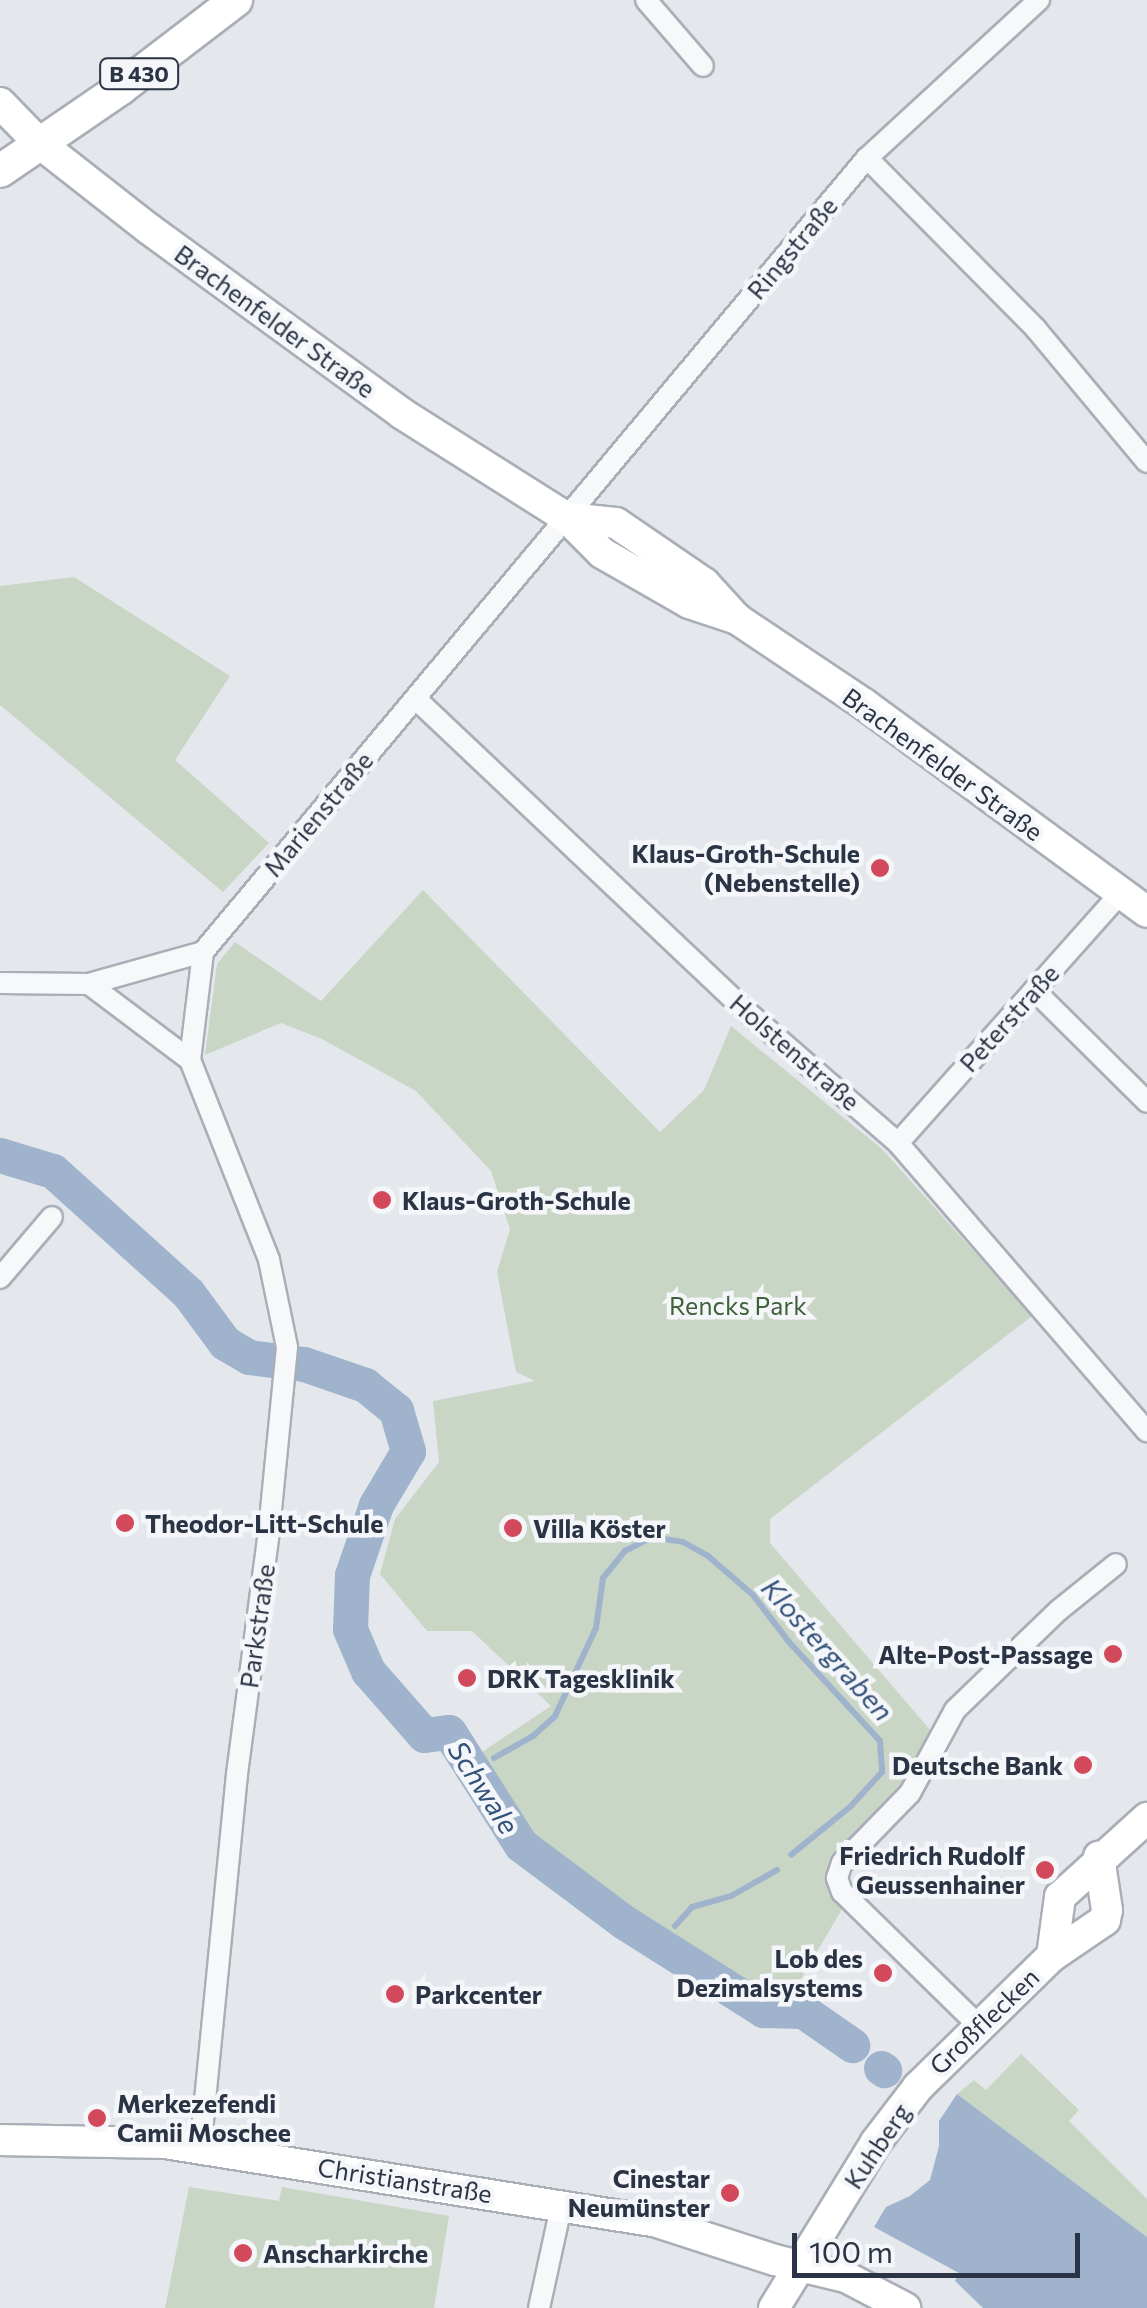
<!DOCTYPE html>
<html>
<head>
<meta charset="utf-8">
<style>
	body { margin:0 }
	#map { position:relative; width:1147px; height:2308px; overflow:hidden; background:#e4e7ec; font-family:Commissioner,sans-serif }
	div>[style] { position:absolute }
	.green>* { inset:0; background:#c9d6c5 }
	.water>* { inset:0; background:#9fb4cc }
	.stream>* { height:6px; margin:-3px; padding:0 3px; transform-origin:3px; border-radius:3px; background:#9fb4cc }
	.river>* { height:35px; margin:-17.5px; padding:0 17.5px; transform-origin:17.5px; border-radius:17.5px; background:#9fb4cc }
	.roads { filter:drop-shadow(2px 0 #a9aeb7) drop-shadow(-2px 0 #a9aeb7) drop-shadow(0 2px #a9aeb7) drop-shadow(0 -2px #a9aeb7) }
	.street>* { height:20px; margin:-10px; padding:0 10px; transform-origin:10px; border-radius:10px; background:#f7f8fa }
	.secondary>* { height:30px; margin:-15px; padding:0 15px; transform-origin:15px; border-radius:15px; background:#fff }
	.primary>* { height:32px; margin:-16px; padding:0 16px; transform-origin:16px; border-radius:16px; background:#fff }
	.dots>* { width:28px; height:28px; translate:-50% -50%; box-sizing:border-box; border:5px solid #f4f6f9; border-radius:50% }
	span { translate:-50% -50%; white-space:nowrap; text-align:center; line-height:1.15; -webkit-text-stroke:9px #f4f6f9; paint-order:stroke }
	.shield-label span { padding:2px 8px; background:#f4f6f9; border:2px solid; border-radius:8px; -webkit-text-stroke-width:0 }
	.shield-label { font-size:22px; color:#2b3445; font-weight:700 }
	.street-label { font-size:25px; color:#2b3445 }
	.poi-label { font-size:25px; color:#2b3445; font-weight:700 }
	.right { translate:-100% -50%; text-align:right }
	.left { translate:0 -50%; text-align:left }
	.park-label { font-size:25px; color:#3f6138 }
	.water-label { font-size:28px; color:#34527a; font-style:italic }
	.scale { position:absolute; left:792px; top:2233px; width:288px; height:45px; box-sizing:border-box; border:5px solid #2b3445; border-top:0; padding-left:12px; font-size:30px; line-height:35px; white-space:nowrap; color:#2b3445; -webkit-text-stroke:8px #f4f6f9; paint-order:stroke }
</style>
</head>
<body>
<div id="map">
	<div class="green">
		<i style="clip-path:polygon(74px 577px,230px 676px,175px 760px,269px 843px,223px 892px,0 705px,0 586px)"></i>
		<i style="clip-path:polygon(423px 890px,660px 1132px,704px 1090px,731px 1026px,882px 1149px,1032px 1316px,770px 1519px,770px 1543px,931px 1731px,901px 1793px,831px 1863px,826px 1877px,842px 1909px,793px 1993px,730px 1975px,629px 1919px,528px 1835px,482px 1752px,551px 1706px,472px 1631px,427px 1631px,380px 1574px,395px 1519px,439px 1462px,433px 1401px,535px 1381px,516px 1372px,497px 1272px,510px 1229px,491px 1171px,416px 1091px,322px 1039px,281px 1023px,205px 1055px,217px 964px,235px 942px,321px 1001px)"></i>
		<i style="clip-path:polygon(1021px 2054px,1079px 2110px,1069px 2121px,1147px 2199px,1147px 2237px,957px 2094px,974px 2080px,986px 2090px)"></i>
		<i style="clip-path:polygon(189px 2187px,279px 2201px,282px 2187px,449px 2216px,434px 2308px,165px 2308px)"></i>
	</div>
	<div class="water">
		<i style="clip-path:polygon(957px 2094px,1147px 2237px,1147px 2308px,983px 2308px,955px 2281px,959px 2273px,874px 2227px,886px 2207px,910px 2196px,930px 2180px,939px 2146px,939px 2121px)"></i>
	</div>
	<div class="stream">
		<i style="left:494px;top:1758px;width:45px;rotate:-29.4deg"></i>
		<i style="left:533px;top:1736px;width:30px;rotate:-42deg"></i>
		<i style="left:555px;top:1716px;width:97px;rotate:-65deg"></i>
		<i style="left:596px;top:1628px;width:50px;rotate:-82deg"></i>
		<i style="left:603px;top:1578px;width:35px;rotate:-51deg"></i>
		<i style="left:625px;top:1551px;width:30px;rotate:-27deg"></i>
		<i style="left:652px;top:1537px;width:31px;rotate:9deg"></i>
		<i style="left:683px;top:1542px;width:29px;rotate:29deg"></i>
		<i style="left:708px;top:1556px;width:60px;rotate:40.9deg"></i>
		<i style="left:753px;top:1595px;width:59px;rotate:52.5deg"></i>
		<i style="left:789px;top:1642px;width:134px;rotate:47.4deg"></i>
		<i style="left:880px;top:1741px;width:31px;rotate:86deg"></i>
		<i style="left:882px;top:1772px;width:46px;rotate:132.4deg"></i>
		<i style="left:851px;top:1806px;width:77px;rotate:140.8deg"></i>
		<i style="left:675px;top:1926px;width:25px;rotate:-48deg"></i>
		<i style="left:692px;top:1907px;width:41px;rotate:-15.8deg"></i>
		<i style="left:731px;top:1896px;width:53px;rotate:-29.5deg"></i>
	</div>
	<div class="river">
		<i style="left:0;top:1155px;width:55px;rotate:16.8deg"></i>
		<i style="left:53px;top:1171px;width:182px;rotate:42.1deg"></i>
		<i style="left:188px;top:1293px;width:62px;rotate:53.5deg"></i>
		<i style="left:225px;top:1343px;width:28px;rotate:30deg"></i>
		<i style="left:249px;top:1357px;width:55px;rotate:7.3deg"></i>
		<i style="left:304px;top:1364px;width:65px;rotate:19deg"></i>
		<i style="left:365px;top:1385px;width:40px;rotate:39deg"></i>
		<i style="left:396px;top:1410px;width:43px;rotate:73.7deg"></i>
		<i style="left:408px;top:1451px;width:63px;rotate:120.7deg"></i>
		<i style="left:376px;top:1505px;width:74px;rotate:108.9deg"></i>
		<i style="left:352px;top:1575px;width:54px;rotate:92.1deg"></i>
		<i style="left:350px;top:1629px;width:46px;rotate:66.8deg"></i>
		<i style="left:368px;top:1671px;width:85px;rotate:48.8deg"></i>
		<i style="left:424px;top:1735px;width:25px;rotate:-7deg"></i>
		<i style="left:449px;top:1732px;width:134px;rotate:57.5deg"></i>
		<i style="left:521px;top:1845px;width:129px;rotate:36.8deg"></i>
		<i style="left:624px;top:1922px;width:165px;rotate:32.3deg"></i>
		<i style="left:763px;top:2010px;width:40px;rotate:1.4deg"></i>
		<i style="left:803px;top:2011px;width:60px;rotate:34.8deg"></i>
		<i style="left:881px;top:2068px;width:4px;rotate:34deg"></i>
	</div>
	<div class="roads">
		<div class="street">
			<i style="left:646px;top:0;width:87px;rotate:49.2deg"></i>
			<i style="left:867px;top:158px;width:240px;rotate:45.3deg"></i>
			<i style="left:1036px;top:329px;width:173px;rotate:50.2deg"></i>
			<i style="left:416px;top:699px;width:453px;rotate:43.4deg"></i>
			<i style="left:745px;top:1010px;width:203px;rotate:41deg"></i>
			<i style="left:898px;top:1143px;width:381px;rotate:49.2deg"></i>
			<i style="left:0;top:983px;width:89px;rotate:0.6deg"></i>
			<i style="left:89px;top:984px;width:118px;rotate:-15.7deg"></i>
			<i style="left:203px;top:952px;width:1035px;rotate:-50.1deg"></i>
			<i style="left:867px;top:158px;width:234px;rotate:-42.6deg"></i>
			<i style="left:89px;top:984px;width:126px;rotate:37deg"></i>
			<i style="left:190px;top:1060px;width:109px;rotate:-83.1deg"></i>
			<i style="left:1034px;top:990px;width:159px;rotate:44.7deg"></i>
			<i style="left:190px;top:1060px;width:215px;rotate:68.4deg"></i>
			<i style="left:269px;top:1260px;width:89px;rotate:78.3deg"></i>
			<i style="left:287px;top:1347px;width:185px;rotate:95.6deg"></i>
			<i style="left:269px;top:1531px;width:245px;rotate:97.5deg"></i>
			<i style="left:237px;top:1774px;width:376px;rotate:95.6deg"></i>
			<i style="left:898px;top:1143px;width:334px;rotate:-48.3deg"></i>
			<i style="left:0;top:1278px;width:80px;rotate:-49.6deg"></i>
			<i style="left:978px;top:2025px;width:190px;rotate:-135.6deg"></i>
			<i style="left:842px;top:1892px;width:15px;rotate:-110deg"></i>
			<i style="left:837px;top:1878px;width:16px;rotate:-72deg"></i>
			<i style="left:842px;top:1863px;width:98px;rotate:-45.8deg"></i>
			<i style="left:910px;top:1793px;width:94px;rotate:-61.5deg"></i>
			<i style="left:955px;top:1710px;width:144px;rotate:-43.9deg"></i>
			<i style="left:1059px;top:1610px;width:73px;rotate:-38.9deg"></i>
			<i style="left:539px;top:2308px;width:103px;rotate:-77.7deg"></i>
		</div>
		<div class="secondary">
			<i style="left:0;top:103px;width:54px;rotate:45.7deg"></i>
			<i style="left:38px;top:142px;width:141px;rotate:38.1deg"></i>
			<i style="left:149px;top:229px;width:312px;rotate:36.1deg"></i>
			<i style="left:401px;top:413px;width:196px;rotate:32.3deg"></i>
			<i style="left:567px;top:518px;width:49px;rotate:45deg"></i>
			<i style="left:602px;top:553px;width:100px;rotate:29.9deg"></i>
			<i style="left:689px;top:603px;width:51px;rotate:18.4deg"></i>
			<i style="left:567px;top:518px;width:49px;rotate:5.8deg"></i>
			<i style="left:616px;top:523px;width:107px;rotate:34.3deg"></i>
			<i style="left:704px;top:583px;width:49px;rotate:47.5deg"></i>
			<i style="left:737px;top:619px;width:153px;rotate:33.8deg"></i>
			<i style="left:864px;top:704px;width:351px;rotate:36.3deg"></i>
			<i style="left:1052px;top:1956px;width:60px;rotate:-82.3deg"></i>
			<i style="left:1060px;top:1897px;width:118px;rotate:-42.2deg"></i>
			<i style="left:0;top:2140px;width:165px;rotate:1deg"></i>
			<i style="left:165px;top:2143px;width:498px;rotate:9.1deg"></i>
			<i style="left:657px;top:2222px;width:124px;rotate:17.9deg"></i>
			<i style="left:775px;top:2260px;width:73px;rotate:13.5deg"></i>
			<i style="left:846px;top:2277px;width:67px;rotate:27.7deg"></i>
			<i style="left:774px;top:2308px;width:195px;rotate:-58.4deg"></i>
			<i style="left:876px;top:2142px;width:69px;rotate:-52.6deg"></i>
			<i style="left:918px;top:2087px;width:187px;rotate:-44.4deg"></i>
			<i style="left:1052px;top:1956px;width:64px;rotate:-34.2deg"></i>
			<i style="left:1105px;top:1920px;width:10px;rotate:-79deg"></i>
			<i style="left:1107px;top:1910px;width:54px;rotate:-98.6deg"></i>
		</div>
		<div class="primary">
			<i style="left:0;top:171px;width:147px;rotate:-34.4deg"></i>
			<i style="left:121px;top:88px;width:145px;rotate:-37.4deg"></i>
		</div>
	</div>
	<div class="dots">
		<i style="left:880px;top:868px;background:#d1495b"></i>
		<i style="left:382px;top:1200px;background:#d1495b"></i>
		<i style="left:125px;top:1523px;background:#d1495b"></i>
		<i style="left:513px;top:1528px;background:#d1495b"></i>
		<i style="left:1113px;top:1654px;background:#d1495b"></i>
		<i style="left:467px;top:1678px;background:#d1495b"></i>
		<i style="left:1083px;top:1765px;background:#d1495b"></i>
		<i style="left:1045px;top:1870px;background:#d1495b"></i>
		<i style="left:883px;top:1973px;background:#d1495b"></i>
		<i style="left:395px;top:1994px;background:#d1495b"></i>
		<i style="left:97px;top:2118px;background:#d1495b"></i>
		<i style="left:730px;top:2193px;background:#d1495b"></i>
		<i style="left:243px;top:2253px;background:#d1495b"></i>
	</div>
	<div class="shield-label">
		<span style="left:139px;top:74px">B 430</span>
	</div>
	<div class="street-label">
		<span style="left:792px;top:248px;rotate:-50deg">Ringstraße</span>
		<span style="left:275px;top:321px;rotate:36deg">Brachenfelder Straße</span>
		<span style="left:943px;top:764px;rotate:36deg">Brachenfelder Straße</span>
		<span style="left:318px;top:814px;rotate:-50deg">Marienstraße</span>
		<span style="left:1009px;top:1018px;rotate:-48deg">Peterstraße</span>
		<span style="left:795px;top:1052px;rotate:41deg">Holstenstraße</span>
		<span style="left:257px;top:1626px;rotate:-82deg">Parkstraße</span>
		<span style="left:984px;top:2021px;rotate:-44deg">Großflecken</span>
		<span style="left:877px;top:2146px;rotate:-56deg">Kuhberg</span>
		<span style="left:405px;top:2180px;rotate:9deg">Christianstraße</span>
	</div>
	<div class="poi-label">
		<span class="right" style="left:860px;top:868px">Klaus-Groth-Schule<br>(Nebenstelle)</span>
		<span class="left" style="left:402px;top:1200px">Klaus-Groth-Schule</span>
		<span class="left" style="left:145px;top:1523px">Theodor-Litt-Schule</span>
		<span class="left" style="left:533px;top:1528px">Villa Köster</span>
		<span class="right" style="left:1093px;top:1654px">Alte-Post-Passage</span>
		<span class="left" style="left:487px;top:1678px">DRK Tagesklinik</span>
		<span class="right" style="left:1063px;top:1765px">Deutsche Bank</span>
		<span class="right" style="left:1025px;top:1870px">Friedrich Rudolf<br>Geussenhainer</span>
		<span class="right" style="left:863px;top:1973px">Lob des<br>Dezimalsystems</span>
		<span class="left" style="left:415px;top:1994px">Parkcenter</span>
		<span class="left" style="left:117px;top:2118px">Merkezefendi<br>Camii Moschee</span>
		<span class="right" style="left:710px;top:2193px">Cinestar<br>Neumünster</span>
		<span class="left" style="left:263px;top:2253px">Anscharkirche</span>
	</div>
	<div class="park-label">
		<span style="left:738px;top:1305px">Rencks Park</span>
	</div>
	<div class="water-label">
		<span style="left:828px;top:1649px;rotate:48deg">Klostergraben</span>
		<span style="left:484px;top:1787px;rotate:57deg">Schwale</span>
	</div>
	<div class="scale">100 m</div>
</div>
</body>
</html>
